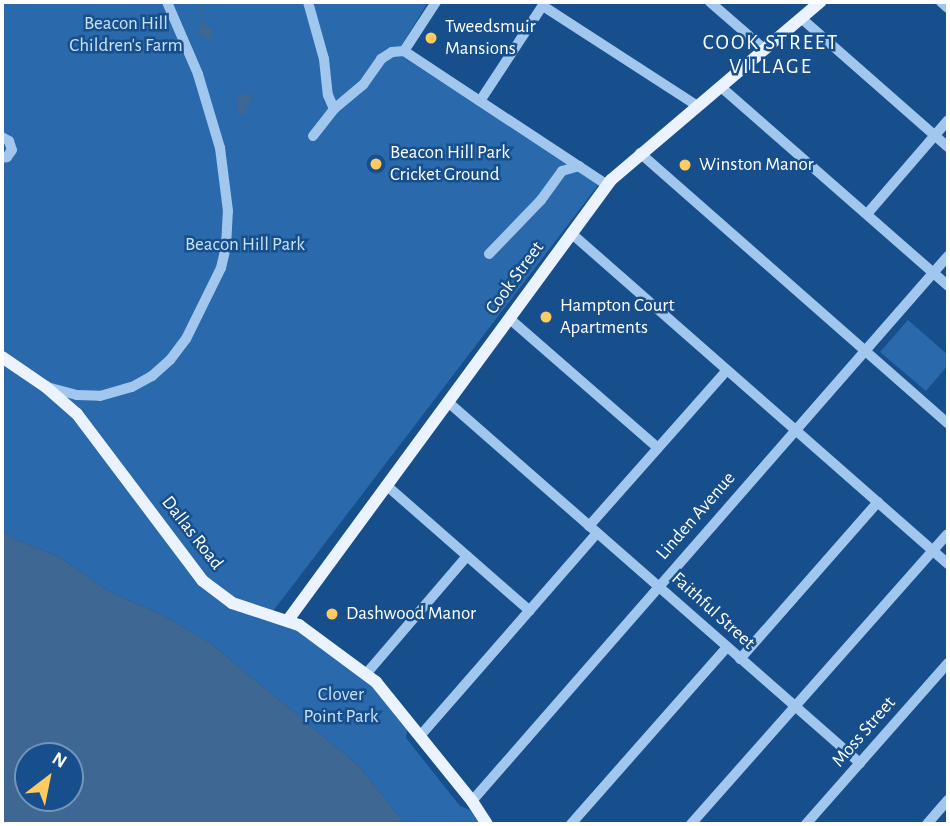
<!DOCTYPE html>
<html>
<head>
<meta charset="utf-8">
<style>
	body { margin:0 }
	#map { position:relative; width:950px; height:826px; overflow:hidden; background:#174f8c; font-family:"Alegreya Sans",sans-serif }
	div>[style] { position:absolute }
	.green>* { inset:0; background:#2a69ab }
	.water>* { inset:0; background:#3f6794 }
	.stream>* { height:2px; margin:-1px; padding:0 1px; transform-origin:1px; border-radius:1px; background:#3f6794 }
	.minor>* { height:10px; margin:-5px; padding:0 5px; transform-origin:5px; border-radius:5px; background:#a2c7ef }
	.major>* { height:12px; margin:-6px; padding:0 6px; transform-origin:6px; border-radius:6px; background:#eaf3ff }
	.dots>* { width:19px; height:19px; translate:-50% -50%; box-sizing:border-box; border:4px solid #174f8c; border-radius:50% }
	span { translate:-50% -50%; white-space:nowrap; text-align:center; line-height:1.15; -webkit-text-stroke:5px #174f8c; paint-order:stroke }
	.park-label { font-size:19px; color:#c8e1fb }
	.poi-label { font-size:19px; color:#fff }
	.left { translate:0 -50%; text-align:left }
	.street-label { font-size:19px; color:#fff }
	.neighbourhood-label { font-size:21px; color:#fff; letter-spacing:2px }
	.frame { position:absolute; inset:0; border:4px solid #fff; pointer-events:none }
	.north { position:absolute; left:14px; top:742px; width:70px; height:70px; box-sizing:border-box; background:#174f8c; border:2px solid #7495ba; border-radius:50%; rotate:32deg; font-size:19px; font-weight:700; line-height:28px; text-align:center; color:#fff }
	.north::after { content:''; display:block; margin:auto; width:24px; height:32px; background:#ffcb60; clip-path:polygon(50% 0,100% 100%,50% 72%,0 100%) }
</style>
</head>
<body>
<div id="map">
	<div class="green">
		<i style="clip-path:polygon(2px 2px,428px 2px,400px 48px,403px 57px,599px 184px,267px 619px,293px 627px,372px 685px,407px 730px,406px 738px,460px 806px,470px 810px,480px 824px,405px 824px,360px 767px,210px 643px,162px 615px,108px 591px,59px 557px,12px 538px,2px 529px)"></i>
		<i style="clip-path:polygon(908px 320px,948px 355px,948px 365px,926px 391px,880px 352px)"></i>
	</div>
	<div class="water">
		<i style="clip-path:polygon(205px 24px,213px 30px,211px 42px,198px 34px,201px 25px)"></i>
		<i style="clip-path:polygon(245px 93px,252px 97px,244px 114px,239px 116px,237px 99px)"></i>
		<i style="clip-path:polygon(evenodd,2px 529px,12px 538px,59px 557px,108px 591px,162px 615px,210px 643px,360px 767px,405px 824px,2px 824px,2px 529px,28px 756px,70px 756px,70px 798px,28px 798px,28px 756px)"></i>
	</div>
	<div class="stream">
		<i style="left:201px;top:3px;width:22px;rotate:85deg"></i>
	</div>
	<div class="minor">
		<i style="left:308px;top:2px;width:59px;rotate:74.3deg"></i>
		<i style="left:324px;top:59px;width:36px;rotate:84deg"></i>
		<i style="left:328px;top:95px;width:15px;rotate:67deg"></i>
		<i style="left:710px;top:2px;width:72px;rotate:41deg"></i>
		<i style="left:941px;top:2px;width:9px;rotate:41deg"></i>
		<i style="left:543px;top:6px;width:182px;rotate:32.9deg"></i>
		<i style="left:801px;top:18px;width:196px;rotate:41.3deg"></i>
		<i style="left:404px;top:51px;width:243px;rotate:33.4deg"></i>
		<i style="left:404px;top:51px;width:59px;rotate:-56.9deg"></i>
		<i style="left:721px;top:87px;width:302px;rotate:41.2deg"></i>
		<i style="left:480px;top:101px;width:118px;rotate:-56.7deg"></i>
		<i style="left:313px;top:136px;width:34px;rotate:-52deg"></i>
		<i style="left:334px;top:109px;width:38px;rotate:-40deg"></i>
		<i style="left:363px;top:85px;width:32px;rotate:-55deg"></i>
		<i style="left:381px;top:59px;width:13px;rotate:-32deg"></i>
		<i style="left:392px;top:52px;width:12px;rotate:-5deg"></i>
		<i style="left:2px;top:137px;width:8px;rotate:30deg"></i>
		<i style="left:9px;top:141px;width:9px;rotate:72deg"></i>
		<i style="left:12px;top:150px;width:9px;rotate:126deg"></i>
		<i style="left:7px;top:157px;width:5px;rotate:169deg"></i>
		<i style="left:640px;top:153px;width:410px;rotate:41.3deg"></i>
		<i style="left:867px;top:214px;width:124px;rotate:-49.2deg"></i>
		<i style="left:571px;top:233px;width:502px;rotate:41.28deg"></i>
		<i style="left:489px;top:254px;width:75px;rotate:-46.1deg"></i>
		<i style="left:541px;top:200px;width:36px;rotate:-54deg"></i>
		<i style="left:562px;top:171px;width:18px;rotate:-16deg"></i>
		<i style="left:510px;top:319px;width:196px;rotate:41.1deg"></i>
		<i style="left:47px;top:387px;width:31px;rotate:15deg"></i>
		<i style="left:77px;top:395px;width:23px;rotate:2deg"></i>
		<i style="left:100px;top:396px;width:33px;rotate:-16deg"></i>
		<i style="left:132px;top:387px;width:23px;rotate:-29deg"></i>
		<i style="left:152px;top:376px;width:24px;rotate:-42deg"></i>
		<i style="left:170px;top:360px;width:26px;rotate:-53deg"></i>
		<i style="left:186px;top:339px;width:79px;rotate:-63.8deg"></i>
		<i style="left:221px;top:268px;width:22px;rotate:-77deg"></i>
		<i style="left:226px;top:247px;width:36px;rotate:-87deg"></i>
		<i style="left:228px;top:211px;width:64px;rotate:-97.2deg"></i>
		<i style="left:220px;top:148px;width:77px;rotate:-106.6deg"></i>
		<i style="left:198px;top:74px;width:78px;rotate:-113.3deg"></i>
		<i style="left:448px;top:402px;width:548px;rotate:41.23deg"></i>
		<i style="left:386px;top:485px;width:191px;rotate:41.2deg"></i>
		<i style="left:589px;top:526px;width:208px;rotate:-48.5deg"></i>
		<i style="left:740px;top:659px;width:209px;rotate:-48.7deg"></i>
		<i style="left:366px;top:674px;width:155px;rotate:-49.4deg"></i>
		<i style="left:420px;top:736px;width:269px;rotate:-48.9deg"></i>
		<i style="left:472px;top:801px;width:724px;rotate:-48.87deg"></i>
		<i style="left:571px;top:824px;width:236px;rotate:-48.6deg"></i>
		<i style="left:691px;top:824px;width:387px;rotate:-48.5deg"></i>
		<i style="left:806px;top:824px;width:215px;rotate:-48.6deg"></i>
		<i style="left:927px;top:824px;width:32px;rotate:-49deg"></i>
	</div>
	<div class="major">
		<i style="left:2px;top:357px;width:53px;rotate:34.3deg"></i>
		<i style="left:46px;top:387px;width:41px;rotate:41.1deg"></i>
		<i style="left:77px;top:414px;width:209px;rotate:53deg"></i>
		<i style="left:203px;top:581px;width:36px;rotate:37deg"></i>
		<i style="left:232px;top:603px;width:71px;rotate:18.2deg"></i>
		<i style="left:299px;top:625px;width:96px;rotate:36.5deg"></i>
		<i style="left:376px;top:682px;width:153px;rotate:51.1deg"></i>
		<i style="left:472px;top:801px;width:27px;rotate:57deg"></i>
		<i style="left:288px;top:620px;width:546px;rotate:-53.72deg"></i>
		<i style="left:611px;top:180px;width:275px;rotate:-40.4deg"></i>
	</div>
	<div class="dots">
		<i style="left:431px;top:38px;background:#ffcb60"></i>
		<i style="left:376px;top:164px;background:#ffcb60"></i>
		<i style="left:685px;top:165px;background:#ffcb60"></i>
		<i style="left:546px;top:317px;background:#ffcb60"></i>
		<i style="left:332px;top:614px;background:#ffcb60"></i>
	</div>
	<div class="park-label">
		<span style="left:126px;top:35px">Beacon Hill<br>Children's Farm</span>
		<span style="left:245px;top:245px">Beacon Hill Park</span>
		<span style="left:341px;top:706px">Clover<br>Point Park</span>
	</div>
	<div class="poi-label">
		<span class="left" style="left:445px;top:38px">Tweedsmuir<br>Mansions</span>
		<span class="left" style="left:390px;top:164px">Beacon Hill Park<br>Cricket Ground</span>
		<span class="left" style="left:699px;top:165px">Winston Manor</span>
		<span class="left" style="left:560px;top:317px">Hampton Court<br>Apartments</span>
		<span class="left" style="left:346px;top:614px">Dashwood Manor</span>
	</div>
	<div class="street-label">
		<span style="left:515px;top:278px;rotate:-54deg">Cook Street</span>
		<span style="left:696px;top:516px;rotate:-49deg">Linden Avenue</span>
		<span style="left:192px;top:533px;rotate:52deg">Dallas Road</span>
		<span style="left:713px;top:611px;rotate:42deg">Faithful Street</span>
		<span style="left:864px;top:732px;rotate:-49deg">Moss Street</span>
	</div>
	<div class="neighbourhood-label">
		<span style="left:771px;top:55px">COOK STREET<br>VILLAGE</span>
	</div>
	<div class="frame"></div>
	<div class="north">N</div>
</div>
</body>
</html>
